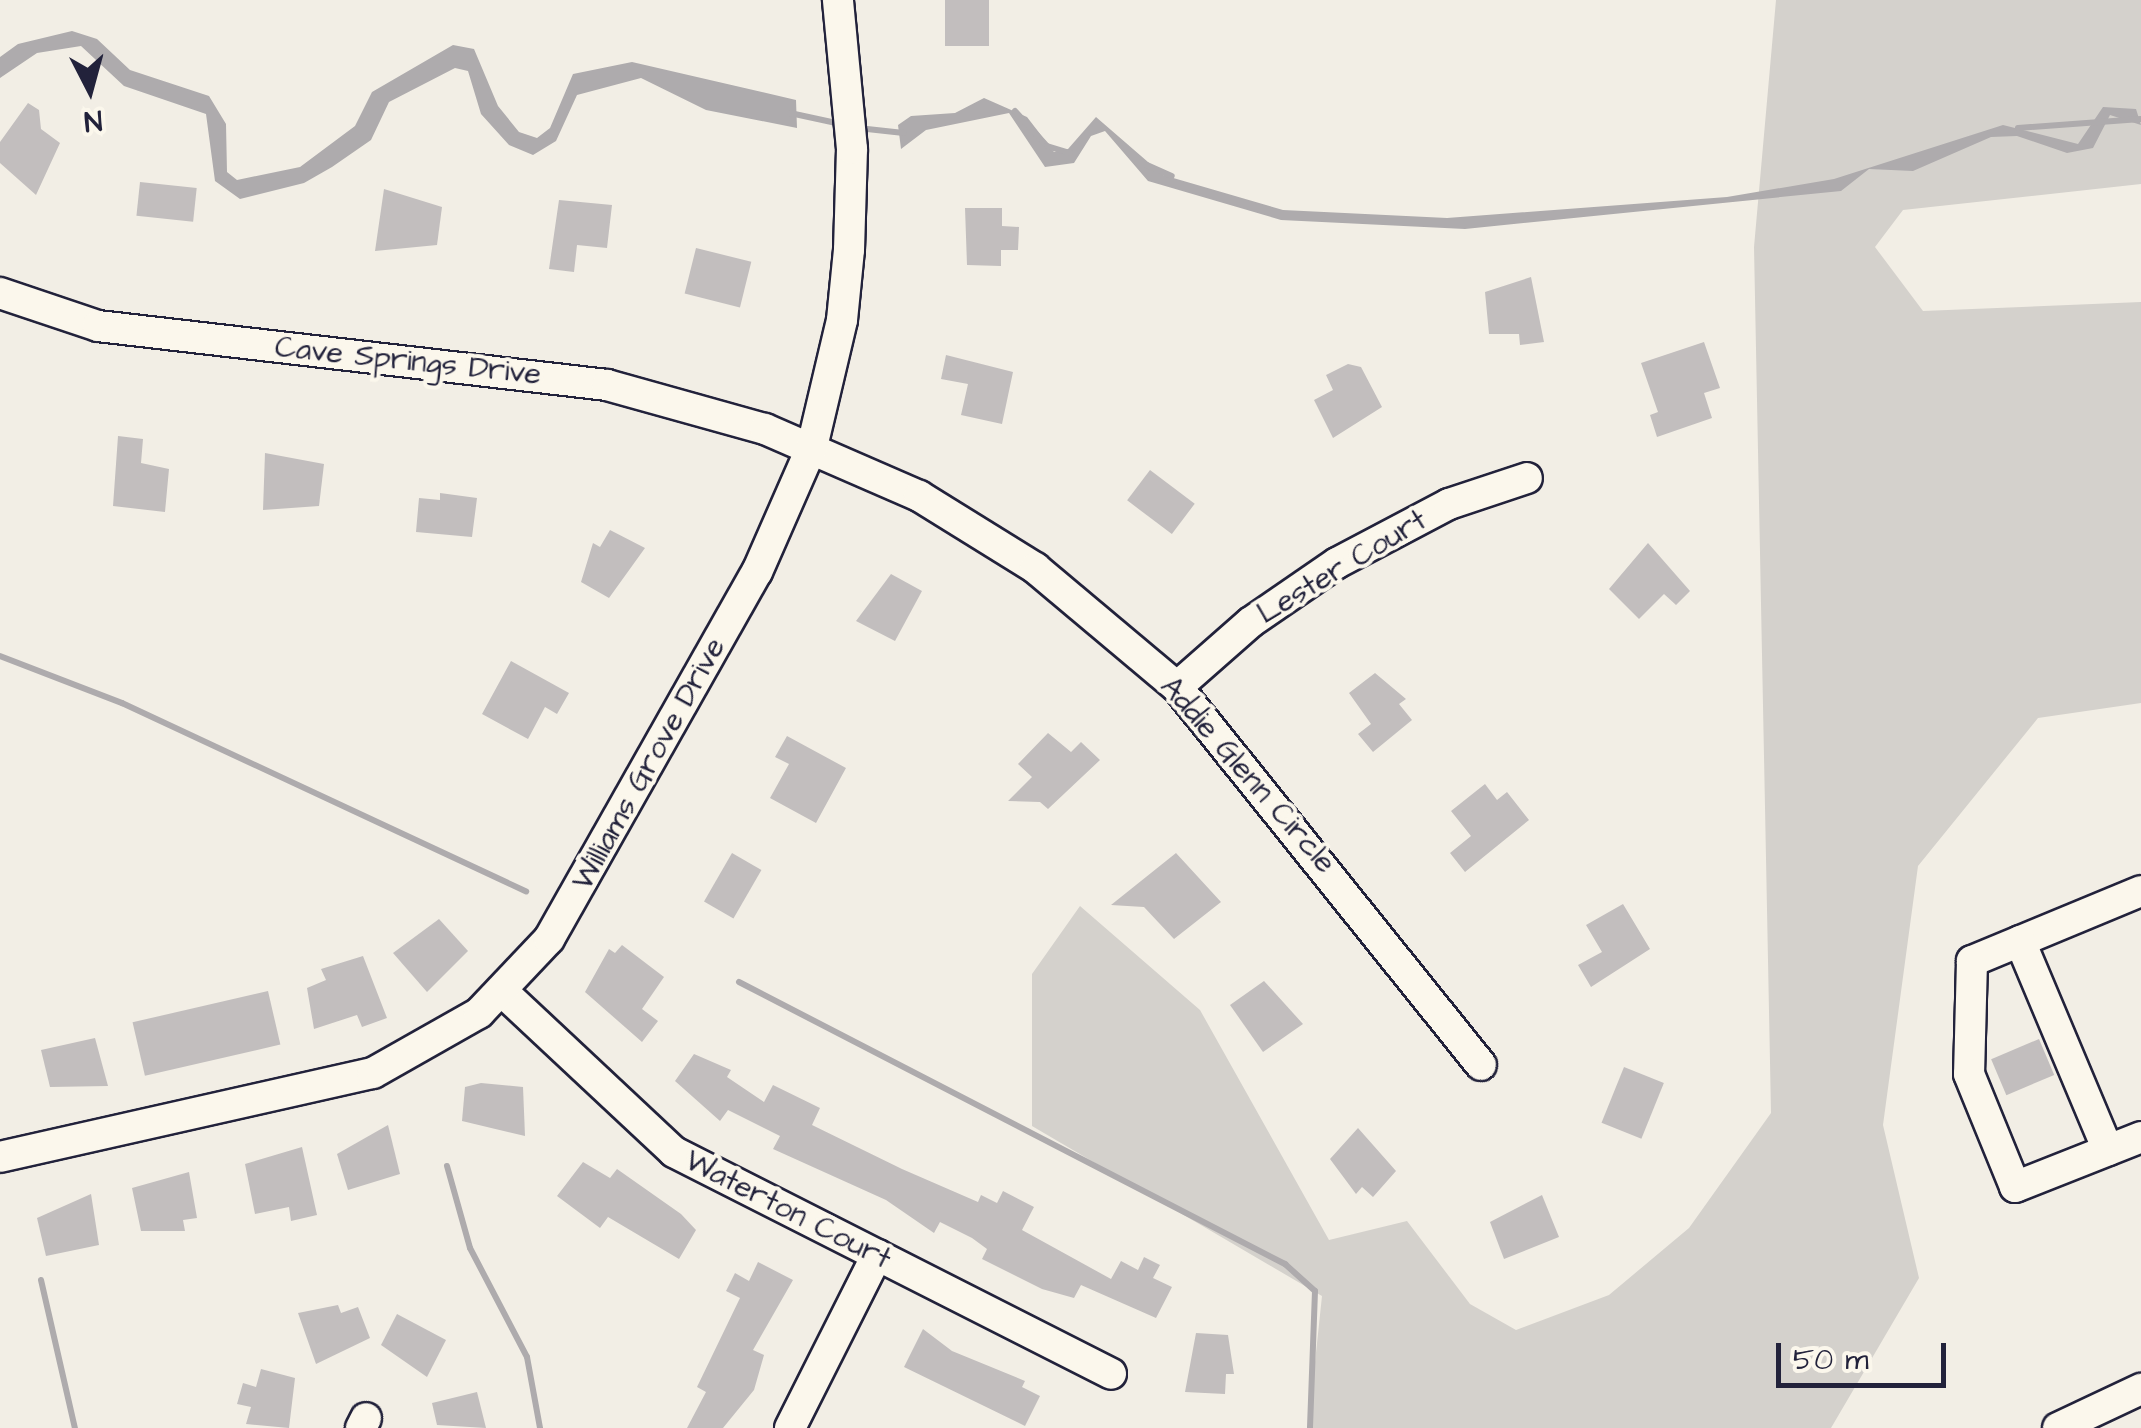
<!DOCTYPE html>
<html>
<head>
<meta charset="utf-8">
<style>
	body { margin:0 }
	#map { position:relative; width:2141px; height:1428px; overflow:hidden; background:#f2eee5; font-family:"Architects Daughter",sans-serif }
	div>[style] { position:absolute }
	.green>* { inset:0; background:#d4d1cc }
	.water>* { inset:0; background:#aeabad }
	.stream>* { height:6px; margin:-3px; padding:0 3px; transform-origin:3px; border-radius:3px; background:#aeabad }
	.building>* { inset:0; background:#c2bebe; transform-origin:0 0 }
	.roads { filter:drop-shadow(2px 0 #22223b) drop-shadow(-2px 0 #22223b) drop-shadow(0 2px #22223b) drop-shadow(0 -2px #22223b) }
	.minor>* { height:30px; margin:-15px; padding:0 15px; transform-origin:15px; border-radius:15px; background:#fbf7ec }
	span { translate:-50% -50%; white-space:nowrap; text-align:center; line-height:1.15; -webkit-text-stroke:8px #fbf7ec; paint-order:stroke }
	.street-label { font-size:30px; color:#22223b }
	.north { position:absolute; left:40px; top:40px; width:100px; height:100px; -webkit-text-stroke:8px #fbf7ec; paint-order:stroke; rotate:174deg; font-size:28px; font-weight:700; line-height:40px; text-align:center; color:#22223b }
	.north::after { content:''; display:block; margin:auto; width:35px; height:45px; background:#22223b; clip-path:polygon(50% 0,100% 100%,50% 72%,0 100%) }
	.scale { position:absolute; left:1776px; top:1343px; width:170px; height:45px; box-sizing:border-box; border:5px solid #22223b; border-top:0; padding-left:12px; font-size:30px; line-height:35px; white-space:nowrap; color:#22223b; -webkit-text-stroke:8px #fbf7ec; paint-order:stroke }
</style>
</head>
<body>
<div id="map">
	<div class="green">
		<i style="clip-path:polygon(1776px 0,2141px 0,2141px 184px,1903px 210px,1875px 247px,1923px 311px,2141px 302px,2141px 703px,2038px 718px,1918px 866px,1883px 1125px,1919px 1278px,1831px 1428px,1308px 1428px,1322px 1296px,1032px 1126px,1032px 974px,1080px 906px,1200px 1010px,1329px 1240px,1407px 1221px,1470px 1304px,1516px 1330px,1609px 1295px,1689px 1228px,1771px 1113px,1754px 247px)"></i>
	</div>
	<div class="water">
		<i style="clip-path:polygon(72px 31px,97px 39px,130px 70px,209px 96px,226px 124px,227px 172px,237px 180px,300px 167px,355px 126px,372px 92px,453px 45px,474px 49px,498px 106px,519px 132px,537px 138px,550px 128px,573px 74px,632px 62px,796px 100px,797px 128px,706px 110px,641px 78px,577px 95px,556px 141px,533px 155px,509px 145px,481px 114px,468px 71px,455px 68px,389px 102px,371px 140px,332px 167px,304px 183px,240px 199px,215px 181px,206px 114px,124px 86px,81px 46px,37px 53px,0 78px,0 57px,18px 44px)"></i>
		<i style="clip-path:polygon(984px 98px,1027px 117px,1054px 152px,1068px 149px,1096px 117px,1163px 175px,1283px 210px,1447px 218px,1727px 197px,1834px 179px,2003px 125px,2078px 144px,2103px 107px,2136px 109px,2141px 125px,2110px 115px,2093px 148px,2067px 153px,2017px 136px,1991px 137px,1913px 171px,1869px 169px,1841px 191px,1465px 229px,1281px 220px,1148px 181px,1105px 131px,1091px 136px,1074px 163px,1045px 167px,1009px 113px,926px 130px,901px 149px,898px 125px,911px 116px,955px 113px)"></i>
	</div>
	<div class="stream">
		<i style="left:1015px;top:111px;width:47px;rotate:47.6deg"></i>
		<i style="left:1047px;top:146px;width:24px;rotate:17deg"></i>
		<i style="left:790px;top:113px;width:52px;rotate:12.2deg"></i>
		<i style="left:858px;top:128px;width:46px;rotate:6.2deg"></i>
		<i style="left:2018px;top:128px;width:123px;rotate:-4.2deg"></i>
		<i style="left:1147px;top:165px;width:27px;rotate:24deg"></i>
		<i style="left:0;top:656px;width:131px;rotate:21.1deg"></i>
		<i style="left:122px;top:703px;width:446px;rotate:25deg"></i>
		<i style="left:739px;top:982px;width:615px;rotate:27.32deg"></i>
		<i style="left:1285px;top:1264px;width:40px;rotate:42deg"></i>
		<i style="left:1315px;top:1291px;width:137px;rotate:92.1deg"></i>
		<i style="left:447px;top:1166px;width:85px;rotate:74.3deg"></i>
		<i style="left:470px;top:1248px;width:123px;rotate:62.4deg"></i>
		<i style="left:527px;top:1357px;width:72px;rotate:79.6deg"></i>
		<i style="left:41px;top:1280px;width:152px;rotate:77.1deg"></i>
	</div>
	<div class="building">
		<i style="left:945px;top:0;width:44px;height:46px"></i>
		<i style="clip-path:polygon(28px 103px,39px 110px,41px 129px,60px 143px,36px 195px,0 163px,0 142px)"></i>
		<i style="left:140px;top:182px;width:57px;height:34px;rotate:6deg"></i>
		<i style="clip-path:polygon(384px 189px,442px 207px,437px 245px,375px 251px)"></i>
		<i style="clip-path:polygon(559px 200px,612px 205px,607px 248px,577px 245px,574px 272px,549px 269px)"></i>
		<i style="clip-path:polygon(965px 208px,1002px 208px,1002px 226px,1019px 227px,1018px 250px,1001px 250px,1001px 266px,967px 265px)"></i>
		<i style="left:696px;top:248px;width:57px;height:47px;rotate:14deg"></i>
		<i style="clip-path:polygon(1531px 277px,1544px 342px,1520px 345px,1519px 334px,1489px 334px,1485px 292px)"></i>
		<i style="clip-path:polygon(1704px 342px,1720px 388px,1704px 393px,1712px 418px,1657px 437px,1650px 415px,1658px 412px,1641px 363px)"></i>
		<i style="clip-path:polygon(946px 355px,1013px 372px,1002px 424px,961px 415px,968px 384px,941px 379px)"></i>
		<i style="clip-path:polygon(1348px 364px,1361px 367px,1382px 407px,1333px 438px,1314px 400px,1333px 390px,1326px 375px)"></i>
		<i style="clip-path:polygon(118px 436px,143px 439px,141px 463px,169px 469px,165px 512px,113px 506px)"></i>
		<i style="clip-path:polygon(265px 453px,324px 464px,319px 506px,263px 510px)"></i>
		<i style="left:1150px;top:470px;width:56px;height:38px;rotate:37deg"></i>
		<i style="clip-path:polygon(440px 493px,477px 498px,472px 537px,416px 532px,419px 498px,440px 500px)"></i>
		<i style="clip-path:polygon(610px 530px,645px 548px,609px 598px,581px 582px,593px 543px,600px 547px)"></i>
		<i style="clip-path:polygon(1648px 543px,1690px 591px,1676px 605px,1664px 594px,1639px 619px,1609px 589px)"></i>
		<i style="clip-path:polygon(891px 574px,922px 591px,895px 641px,856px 621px)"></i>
		<i style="clip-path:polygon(511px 661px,569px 693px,557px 714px,545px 707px,528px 739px,482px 714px)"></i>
		<i style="clip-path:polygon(1375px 673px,1406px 699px,1399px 704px,1412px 720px,1373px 752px,1358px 734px,1371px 724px,1349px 693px)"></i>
		<i style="clip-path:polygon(1048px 733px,1071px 752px,1081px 742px,1100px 760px,1048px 809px,1040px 802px,1008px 801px,1032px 777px,1018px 764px)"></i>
		<i style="clip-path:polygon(787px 736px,846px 768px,816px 823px,770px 798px,789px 764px,775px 757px)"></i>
		<i style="clip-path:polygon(1485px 784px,1497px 800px,1507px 792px,1529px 820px,1465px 872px,1450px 853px,1471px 836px,1451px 811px)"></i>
		<i style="left:732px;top:853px;width:34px;height:56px;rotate:30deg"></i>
		<i style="clip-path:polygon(1176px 853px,1221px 902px,1174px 939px,1144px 907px,1111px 905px)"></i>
		<i style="clip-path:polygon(1623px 904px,1650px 949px,1591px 987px,1578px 965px,1602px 952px,1586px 925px)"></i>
		<i style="clip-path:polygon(439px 919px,468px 951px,427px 992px,393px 953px)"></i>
		<i style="clip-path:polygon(622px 945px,664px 977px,642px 1009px,658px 1021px,642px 1042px,585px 992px,609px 949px,615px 953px)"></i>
		<i style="clip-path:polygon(363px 956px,387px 1018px,362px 1027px,357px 1015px,314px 1029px,307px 988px,326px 980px,321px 969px)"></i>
		<i style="clip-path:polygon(1264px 981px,1303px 1024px,1263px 1052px,1230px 1005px)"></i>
		<i style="left:268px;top:991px;width:55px;height:139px;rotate:77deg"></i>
		<i style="clip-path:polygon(95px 1038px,108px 1086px,50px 1087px,41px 1050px)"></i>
		<i style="left:2039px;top:1039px;width:39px;height:52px;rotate:67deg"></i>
		<i style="clip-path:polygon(694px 1054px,731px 1070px,727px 1077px,764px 1102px,773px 1085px,820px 1108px,812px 1125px,902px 1169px,978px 1202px,981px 1195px,997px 1203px,1003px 1191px,1034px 1207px,1022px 1230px,1111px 1279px,1121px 1261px,1138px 1270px,1144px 1257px,1160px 1265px,1153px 1278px,1172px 1287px,1156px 1318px,1081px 1285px,1074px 1298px,1042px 1289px,982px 1259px,987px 1249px,972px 1238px,940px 1222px,934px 1233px,886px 1200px,773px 1149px,780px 1136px,728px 1110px,720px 1121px,675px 1081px)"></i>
		<i style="left:1624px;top:1067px;width:43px;height:60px;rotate:22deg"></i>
		<i style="clip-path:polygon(481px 1083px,523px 1087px,525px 1136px,462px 1121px,465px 1087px)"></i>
		<i style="clip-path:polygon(388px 1125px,400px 1174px,348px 1190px,337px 1154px)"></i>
		<i style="clip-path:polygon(1358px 1128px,1396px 1171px,1373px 1197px,1362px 1187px,1356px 1194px,1330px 1159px)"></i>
		<i style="clip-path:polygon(302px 1147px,317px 1215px,291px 1221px,289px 1207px,255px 1214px,245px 1164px)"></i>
		<i style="clip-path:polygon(583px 1162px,610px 1178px,617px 1169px,681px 1214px,696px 1230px,679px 1259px,608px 1217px,600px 1228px,557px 1196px)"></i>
		<i style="clip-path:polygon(189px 1172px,197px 1218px,183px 1220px,185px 1231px,141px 1231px,132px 1188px)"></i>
		<i style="clip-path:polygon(91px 1194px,99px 1245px,46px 1256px,37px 1218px)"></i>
		<i style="clip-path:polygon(1542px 1195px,1559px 1237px,1504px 1259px,1490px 1222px)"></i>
		<i style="clip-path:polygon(758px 1262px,793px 1280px,753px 1350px,764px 1355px,754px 1390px,723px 1428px,687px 1428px,706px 1392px,697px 1387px,740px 1298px,726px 1291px,735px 1273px,749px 1281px)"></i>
		<i style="clip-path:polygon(338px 1305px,341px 1313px,358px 1307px,370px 1338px,316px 1364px,298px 1313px)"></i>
		<i style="clip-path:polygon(397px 1314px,446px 1340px,427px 1377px,381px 1345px)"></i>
		<i style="clip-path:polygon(923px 1329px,952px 1351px,1025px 1381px,1022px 1387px,1040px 1396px,1025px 1426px,904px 1367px)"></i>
		<i style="clip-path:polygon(1196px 1333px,1228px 1335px,1234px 1374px,1226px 1374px,1225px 1394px,1185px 1392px)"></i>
		<i style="clip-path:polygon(261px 1369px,295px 1378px,289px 1428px,246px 1424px,251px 1407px,237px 1404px,243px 1383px,256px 1387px)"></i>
		<i style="clip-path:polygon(477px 1392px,486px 1428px,437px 1425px,432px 1403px)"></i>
	</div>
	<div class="roads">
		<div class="minor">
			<i style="left:0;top:293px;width:103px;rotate:18.6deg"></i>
			<i style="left:98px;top:326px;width:512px;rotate:6.61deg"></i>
			<i style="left:607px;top:385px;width:164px;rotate:15.6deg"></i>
			<i style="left:765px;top:429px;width:168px;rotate:23.5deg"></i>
			<i style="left:919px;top:496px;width:137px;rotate:31.8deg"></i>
			<i style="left:1035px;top:568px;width:185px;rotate:40deg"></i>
			<i style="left:1177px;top:687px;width:485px;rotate:51.2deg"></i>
			<i style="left:1177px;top:687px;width:98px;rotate:-41.3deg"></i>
			<i style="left:1251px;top:622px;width:104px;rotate:-34.5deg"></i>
			<i style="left:1337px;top:563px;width:127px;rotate:-27.8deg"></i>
			<i style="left:1449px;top:504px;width:82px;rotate:-18.4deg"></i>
			<i style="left:2141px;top:891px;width:183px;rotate:157.5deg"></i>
			<i style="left:1972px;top:961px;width:113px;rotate:91.5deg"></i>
			<i style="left:1969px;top:1074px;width:122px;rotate:67.8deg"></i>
			<i style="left:2015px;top:1187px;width:136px;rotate:-21.6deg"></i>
			<i style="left:2020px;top:941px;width:227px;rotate:67.2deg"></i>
			<i style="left:503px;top:992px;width:234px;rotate:43.1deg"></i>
			<i style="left:674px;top:1152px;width:490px;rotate:26.9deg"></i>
			<i style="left:0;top:1157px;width:382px;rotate:-12.7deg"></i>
			<i style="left:373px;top:1073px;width:122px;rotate:-29.5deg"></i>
			<i style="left:479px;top:1013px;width:102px;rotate:-46.6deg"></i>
			<i style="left:549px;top:939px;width:422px;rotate:-60.5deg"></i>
			<i style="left:757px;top:572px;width:137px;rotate:-66.3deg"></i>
			<i style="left:812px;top:447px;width:130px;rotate:-76.7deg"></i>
			<i style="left:842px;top:320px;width:70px;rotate:-84.3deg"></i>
			<i style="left:849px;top:250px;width:101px;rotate:-88.3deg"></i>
			<i style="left:852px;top:149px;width:150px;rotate:-95.4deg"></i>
			<i style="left:361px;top:1428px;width:11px;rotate:-63deg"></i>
			<i style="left:790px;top:1428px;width:194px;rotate:-63.3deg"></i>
			<i style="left:2058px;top:1428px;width:92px;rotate:-25.2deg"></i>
		</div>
	</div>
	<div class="street-label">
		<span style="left:408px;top:361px;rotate:6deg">Cave Springs Drive</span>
		<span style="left:1342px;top:567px;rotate:-31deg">Lester Court</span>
		<span style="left:649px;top:764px;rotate:-61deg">Williams Grove Drive</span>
		<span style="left:1248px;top:775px;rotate:49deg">Addie Glenn Circle</span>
		<span style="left:788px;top:1210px;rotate:27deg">Waterton Court</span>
	</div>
	<div class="north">N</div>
	<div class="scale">50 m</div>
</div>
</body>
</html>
